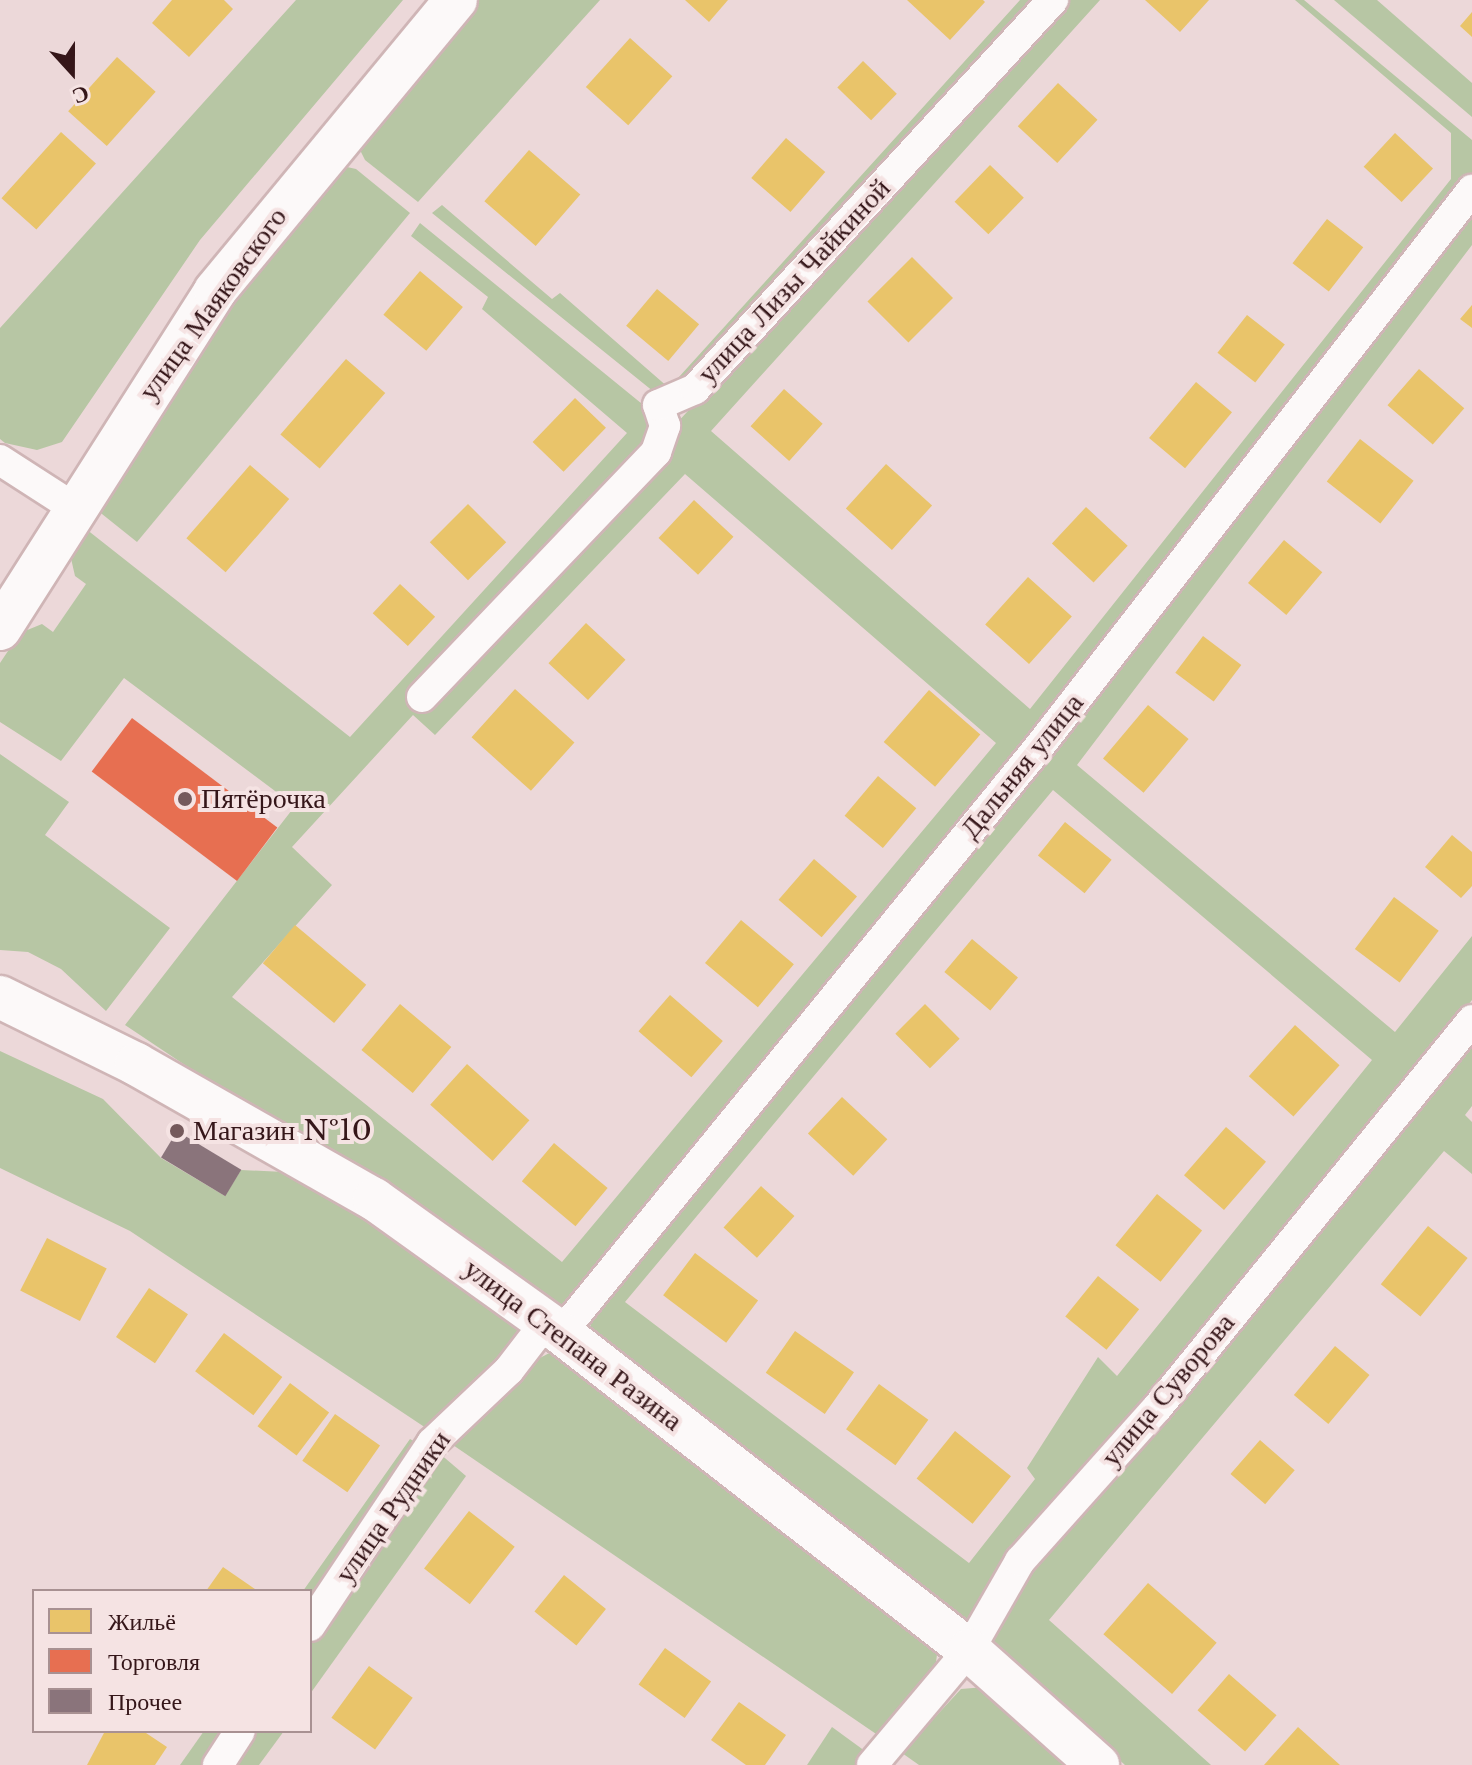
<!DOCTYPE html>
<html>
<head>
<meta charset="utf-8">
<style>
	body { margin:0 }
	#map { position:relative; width:1472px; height:1765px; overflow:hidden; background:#ecd8d9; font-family:"Libre Baskerville",serif }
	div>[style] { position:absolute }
	.green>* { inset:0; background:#b7c6a4 }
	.homes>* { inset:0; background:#e9c46a; transform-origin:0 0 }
	.shops>* { inset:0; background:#e76f51; transform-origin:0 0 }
	.building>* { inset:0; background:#8a747b; transform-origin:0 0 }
	.roads { filter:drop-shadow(2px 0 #cfb5b6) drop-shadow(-2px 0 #cfb5b6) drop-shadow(0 2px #cfb5b6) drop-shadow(0 -2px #cfb5b6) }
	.minor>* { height:30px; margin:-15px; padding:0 15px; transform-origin:15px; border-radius:15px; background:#fcf9f9 }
	.secondary>* { height:42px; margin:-21px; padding:0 21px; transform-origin:21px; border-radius:21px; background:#fcf9f9 }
	.dots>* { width:22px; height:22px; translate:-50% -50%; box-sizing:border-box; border:4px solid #f5e3e3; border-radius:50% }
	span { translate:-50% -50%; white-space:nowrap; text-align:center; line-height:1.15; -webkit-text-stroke:8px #f5e3e3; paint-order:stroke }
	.street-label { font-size:28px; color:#351619 }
	.poi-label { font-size:28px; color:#351619 }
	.left { translate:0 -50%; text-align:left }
	.legend { position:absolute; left:32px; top:1589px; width:280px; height:144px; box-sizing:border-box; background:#f5e3e3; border:2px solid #a89192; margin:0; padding:10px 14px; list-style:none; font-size:24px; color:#351619 }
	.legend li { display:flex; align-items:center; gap:16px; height:40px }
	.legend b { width:40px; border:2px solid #a89192 }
	.north { position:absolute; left:32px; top:32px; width:80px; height:80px; -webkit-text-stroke:6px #f5e3e3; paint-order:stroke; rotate:159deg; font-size:22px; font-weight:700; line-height:32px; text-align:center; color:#351619 }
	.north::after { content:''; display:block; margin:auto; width:28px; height:36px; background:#351619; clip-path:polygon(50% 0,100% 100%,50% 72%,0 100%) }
</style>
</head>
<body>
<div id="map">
	<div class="green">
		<i style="clip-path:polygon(296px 0,403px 0,200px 240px,62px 442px,37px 450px,5px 443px,0 439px,0 328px)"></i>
		<i style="clip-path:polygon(479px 0,600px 0,418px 202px,365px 160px,356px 142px)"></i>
		<i style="clip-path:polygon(1020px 0,1042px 0,690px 382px,659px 396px,432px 213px,442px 205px,552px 299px,560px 293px,669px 388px)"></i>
		<i style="clip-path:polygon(evenodd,1067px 0,1100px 0,711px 431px,1030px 709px,1451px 179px,1451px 133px,1295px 0,1304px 0,1472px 140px,1472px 176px,1048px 725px,572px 1305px,555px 1312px,125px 1025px,295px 806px,124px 678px,61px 761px,0 722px,0 663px,20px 633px,42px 624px,53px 632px,86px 584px,75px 576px,70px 554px,86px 529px,350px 737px,627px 433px,482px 309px,488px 297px,411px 236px,420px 223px,647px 408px,675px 425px,1067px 0,685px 474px,996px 743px,562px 1262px,232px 997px,332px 885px,292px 847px,413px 715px,435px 735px,685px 474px)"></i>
		<i style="clip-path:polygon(1334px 0,1377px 0,1472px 83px,1472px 117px)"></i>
		<i style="clip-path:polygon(338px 165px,356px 169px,410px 213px,137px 542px,97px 510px,192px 352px)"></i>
		<i style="clip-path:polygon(evenodd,1472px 205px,1472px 245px,1077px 765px,1395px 1032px,1472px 936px,1472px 1000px,1137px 1414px,1014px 1554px,965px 1625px,591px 1336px,590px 1313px,1472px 205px,1053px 790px,1372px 1060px,1117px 1376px,1098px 1357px,1027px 1468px,1035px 1479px,969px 1563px,625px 1302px,1053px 790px)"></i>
		<i style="clip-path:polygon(0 754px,69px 802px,45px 835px,170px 928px,106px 1011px,61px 969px,28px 952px,0 950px)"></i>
		<i style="clip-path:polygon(1472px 1036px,1472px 1106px,1465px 1115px,1472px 1122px,1472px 1174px,1444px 1151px,1049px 1620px,1211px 1765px,1125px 1765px,986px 1641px,1030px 1564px)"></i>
		<i style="clip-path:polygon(0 1051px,103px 1099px,161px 1158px,225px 1196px,241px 1170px,304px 1173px,523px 1325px,514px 1350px,432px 1432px,130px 1231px,0 1168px)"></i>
		<i style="clip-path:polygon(557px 1349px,938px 1646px,935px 1671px,882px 1738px,450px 1443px,536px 1360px)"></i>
		<i style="clip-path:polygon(410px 1439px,423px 1446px,310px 1613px,310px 1591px,303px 1591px)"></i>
		<i style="clip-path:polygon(439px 1453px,466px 1476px,310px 1694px,310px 1646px)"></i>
		<i style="clip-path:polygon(985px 1687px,1075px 1765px,919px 1765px,902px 1753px,961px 1689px)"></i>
		<i style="clip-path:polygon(832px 1727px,869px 1754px,859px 1765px,807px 1765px)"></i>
		<i style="clip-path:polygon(204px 1731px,230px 1731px,207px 1765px,180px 1765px)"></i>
		<i style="clip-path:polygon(254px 1731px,284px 1731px,259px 1765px,231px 1765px)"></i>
	</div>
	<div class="homes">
		<i style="clip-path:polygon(172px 0,224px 0,233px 9px,189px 57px,152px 23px)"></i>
		<i style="clip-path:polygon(685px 0,728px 0,709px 22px)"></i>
		<i style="clip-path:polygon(907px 0,983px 0,985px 2px,950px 40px)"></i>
		<i style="clip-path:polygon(1145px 0,1209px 0,1180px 32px)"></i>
		<i style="clip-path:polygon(1472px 12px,1472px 37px,1460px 26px)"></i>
		<i style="left:630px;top:38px;width:57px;height:66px;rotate:42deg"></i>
		<i style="left:117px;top:57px;width:52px;height:73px;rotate:42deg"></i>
		<i style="left:863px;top:61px;width:47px;height:37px;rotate:44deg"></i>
		<i style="left:1058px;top:83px;width:54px;height:59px;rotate:43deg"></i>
		<i style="left:61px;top:132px;width:47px;height:89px;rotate:42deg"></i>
		<i style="left:1395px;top:133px;width:52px;height:46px;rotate:43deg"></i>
		<i style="left:786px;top:138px;width:52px;height:53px;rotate:41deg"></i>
		<i style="left:529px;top:150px;width:68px;height:68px;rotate:41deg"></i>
		<i style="left:990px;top:165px;width:47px;height:51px;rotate:44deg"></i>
		<i style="left:1327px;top:219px;width:46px;height:56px;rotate:38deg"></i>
		<i style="left:912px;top:257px;width:58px;height:63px;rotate:45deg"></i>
		<i style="left:420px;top:271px;width:56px;height:57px;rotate:40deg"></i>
		<i style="left:657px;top:289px;width:55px;height:48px;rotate:40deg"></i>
		<i style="clip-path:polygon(1472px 305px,1472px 328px,1460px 319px)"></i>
		<i style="left:1247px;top:315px;width:48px;height:48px;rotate:38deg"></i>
		<i style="left:346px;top:359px;width:52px;height:100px;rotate:41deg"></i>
		<i style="left:1419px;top:369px;width:60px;height:48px;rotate:41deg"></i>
		<i style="left:1196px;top:382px;width:47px;height:73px;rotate:40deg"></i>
		<i style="left:784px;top:389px;width:52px;height:50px;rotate:42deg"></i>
		<i style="left:575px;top:398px;width:43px;height:61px;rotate:44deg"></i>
		<i style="left:1360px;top:439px;width:68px;height:54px;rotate:38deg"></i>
		<i style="left:886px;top:464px;width:62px;height:60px;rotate:42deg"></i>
		<i style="left:250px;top:465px;width:52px;height:97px;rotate:41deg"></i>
		<i style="left:694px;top:500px;width:54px;height:52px;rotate:43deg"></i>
		<i style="left:468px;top:504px;width:54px;height:54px;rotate:45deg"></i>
		<i style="left:1086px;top:507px;width:57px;height:50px;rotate:43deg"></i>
		<i style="left:1284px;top:540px;width:50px;height:56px;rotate:40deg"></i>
		<i style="left:1028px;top:577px;width:59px;height:64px;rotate:42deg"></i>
		<i style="left:400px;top:584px;width:48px;height:40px;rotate:43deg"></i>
		<i style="left:586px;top:623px;width:54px;height:55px;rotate:43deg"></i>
		<i style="left:1203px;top:636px;width:48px;height:46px;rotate:37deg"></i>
		<i style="left:515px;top:689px;width:80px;height:65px;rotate:42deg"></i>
		<i style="left:929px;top:690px;width:68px;height:69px;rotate:41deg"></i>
		<i style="left:1148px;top:705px;width:53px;height:70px;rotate:40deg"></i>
		<i style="left:878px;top:776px;width:50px;height:52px;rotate:40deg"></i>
		<i style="left:1065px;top:822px;width:60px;height:43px;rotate:39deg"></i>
		<i style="clip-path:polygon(1452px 835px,1472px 852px,1472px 886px,1461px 898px,1425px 867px)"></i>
		<i style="left:814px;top:859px;width:57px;height:54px;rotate:41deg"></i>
		<i style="left:1394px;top:897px;width:56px;height:65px;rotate:37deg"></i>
		<i style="left:741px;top:920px;width:69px;height:56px;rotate:40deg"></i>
		<i style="left:295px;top:925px;width:93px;height:50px;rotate:40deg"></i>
		<i style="left:972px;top:939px;width:60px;height:43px;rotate:40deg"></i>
		<i style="left:670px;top:995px;width:70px;height:48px;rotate:41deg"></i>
		<i style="left:400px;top:1004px;width:67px;height:60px;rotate:40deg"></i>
		<i style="left:925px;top:1004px;width:49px;height:42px;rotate:45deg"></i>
		<i style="left:1295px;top:1025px;width:60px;height:69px;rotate:42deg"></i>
		<i style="left:467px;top:1064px;width:84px;height:55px;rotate:42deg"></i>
		<i style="left:842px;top:1097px;width:62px;height:50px;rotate:43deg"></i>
		<i style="left:1226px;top:1127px;width:53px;height:64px;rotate:41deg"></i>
		<i style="left:554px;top:1143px;width:70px;height:50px;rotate:40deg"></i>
		<i style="left:761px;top:1186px;width:45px;height:56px;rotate:42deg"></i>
		<i style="left:1157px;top:1194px;width:58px;height:66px;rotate:39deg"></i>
		<i style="left:1428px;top:1226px;width:51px;height:75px;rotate:39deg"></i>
		<i style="left:47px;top:1238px;width:67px;height:59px;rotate:27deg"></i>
		<i style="left:695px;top:1253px;width:79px;height:53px;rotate:37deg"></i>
		<i style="left:1098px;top:1276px;width:53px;height:52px;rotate:39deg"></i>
		<i style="left:149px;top:1288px;width:47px;height:59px;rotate:34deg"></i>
		<i style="left:795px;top:1331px;width:72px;height:51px;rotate:35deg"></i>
		<i style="left:224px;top:1333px;width:73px;height:48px;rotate:37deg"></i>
		<i style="left:1335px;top:1346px;width:45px;height:64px;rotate:40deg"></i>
		<i style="left:290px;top:1383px;width:49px;height:54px;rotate:37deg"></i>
		<i style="left:879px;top:1384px;width:61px;height:56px;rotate:36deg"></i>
		<i style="left:335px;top:1414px;width:55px;height:57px;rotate:35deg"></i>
		<i style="left:955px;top:1431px;width:72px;height:61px;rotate:39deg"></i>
		<i style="left:1260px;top:1440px;width:46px;height:45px;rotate:41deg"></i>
		<i style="left:469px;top:1511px;width:58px;height:73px;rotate:38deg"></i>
		<i style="clip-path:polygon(223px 1567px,258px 1591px,206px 1591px)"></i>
		<i style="left:564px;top:1575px;width:54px;height:47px;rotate:39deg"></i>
		<i style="left:1148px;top:1583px;width:91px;height:68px;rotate:41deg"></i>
		<i style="left:665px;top:1648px;width:57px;height:45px;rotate:36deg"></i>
		<i style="left:369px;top:1666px;width:54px;height:64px;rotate:36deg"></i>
		<i style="left:1229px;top:1674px;width:63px;height:48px;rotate:41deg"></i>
		<i style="clip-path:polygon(739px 1702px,786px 1735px,765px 1765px,746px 1765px,711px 1740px)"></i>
		<i style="clip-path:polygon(1298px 1727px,1340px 1765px,1264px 1765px)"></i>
		<i style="clip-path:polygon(105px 1731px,143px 1731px,167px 1747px,155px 1765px,87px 1765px)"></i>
	</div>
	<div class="shops">
		<i style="left:132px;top:718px;width:182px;height:67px;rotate:37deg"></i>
	</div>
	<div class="building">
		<i style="left:177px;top:1131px;width:75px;height:31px;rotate:31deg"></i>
	</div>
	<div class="roads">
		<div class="minor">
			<i style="left:0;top:460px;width:90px;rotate:32.8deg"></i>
			<i style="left:422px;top:697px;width:339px;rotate:-46.3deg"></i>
			<i style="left:656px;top:452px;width:28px;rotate:-71deg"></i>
			<i style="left:665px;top:426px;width:22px;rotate:-108deg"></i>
			<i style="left:658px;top:405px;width:40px;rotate:-23.4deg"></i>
			<i style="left:695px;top:389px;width:529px;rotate:-47.38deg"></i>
			<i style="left:561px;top:1333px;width:756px;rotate:-50.8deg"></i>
			<i style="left:1039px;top:747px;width:706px;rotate:-52.14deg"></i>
			<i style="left:310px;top:1626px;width:220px;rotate:-56.3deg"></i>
			<i style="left:432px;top:1443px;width:106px;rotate:-43.5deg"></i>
			<i style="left:509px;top:1370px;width:61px;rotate:-52.4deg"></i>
			<i style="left:218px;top:1765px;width:40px;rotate:-57.1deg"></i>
			<i style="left:872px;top:1765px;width:150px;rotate:-49.9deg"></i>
			<i style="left:969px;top:1650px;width:103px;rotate:-60.2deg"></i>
			<i style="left:1020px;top:1561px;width:205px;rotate:-48.2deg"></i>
			<i style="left:1157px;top:1408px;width:500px;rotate:-50.9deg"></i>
		</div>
		<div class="secondary">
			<i style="left:0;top:629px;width:401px;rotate:-57.5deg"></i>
			<i style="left:215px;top:291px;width:378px;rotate:-50.4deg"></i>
			<i style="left:0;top:997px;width:152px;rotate:26.2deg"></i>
			<i style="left:136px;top:1064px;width:274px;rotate:29.6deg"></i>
			<i style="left:374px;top:1199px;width:230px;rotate:35.6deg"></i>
			<i style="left:561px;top:1333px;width:517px;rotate:37.85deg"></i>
			<i style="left:969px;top:1650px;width:173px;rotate:41.7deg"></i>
		</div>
	</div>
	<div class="dots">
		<i style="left:185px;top:799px;background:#755a5c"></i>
		<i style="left:177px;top:1131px;background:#755a5c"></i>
	</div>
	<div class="street-label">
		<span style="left:794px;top:281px;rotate:-47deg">улица Лизы Чайкиной</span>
		<span style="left:213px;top:304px;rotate:-54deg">улица Маяковского</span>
		<span style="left:1022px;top:766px;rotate:-51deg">Дальняя улица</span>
		<span style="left:573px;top:1345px;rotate:37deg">улица Степана Разина</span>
		<span style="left:1168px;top:1390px;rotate:-50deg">улица Суворова</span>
		<span style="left:393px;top:1507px;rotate:-55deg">улица Рудники</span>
	</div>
	<div class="poi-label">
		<span class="left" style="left:201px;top:799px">Пятёрочка</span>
		<span class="left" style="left:193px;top:1131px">Магазин №10</span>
	</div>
	<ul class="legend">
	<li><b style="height:22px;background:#e9c46a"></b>Жильё</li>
	<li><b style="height:22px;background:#e76f51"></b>Торговля</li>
	<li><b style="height:22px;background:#8a747b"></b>Прочее</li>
	</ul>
	<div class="north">С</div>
</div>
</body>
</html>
